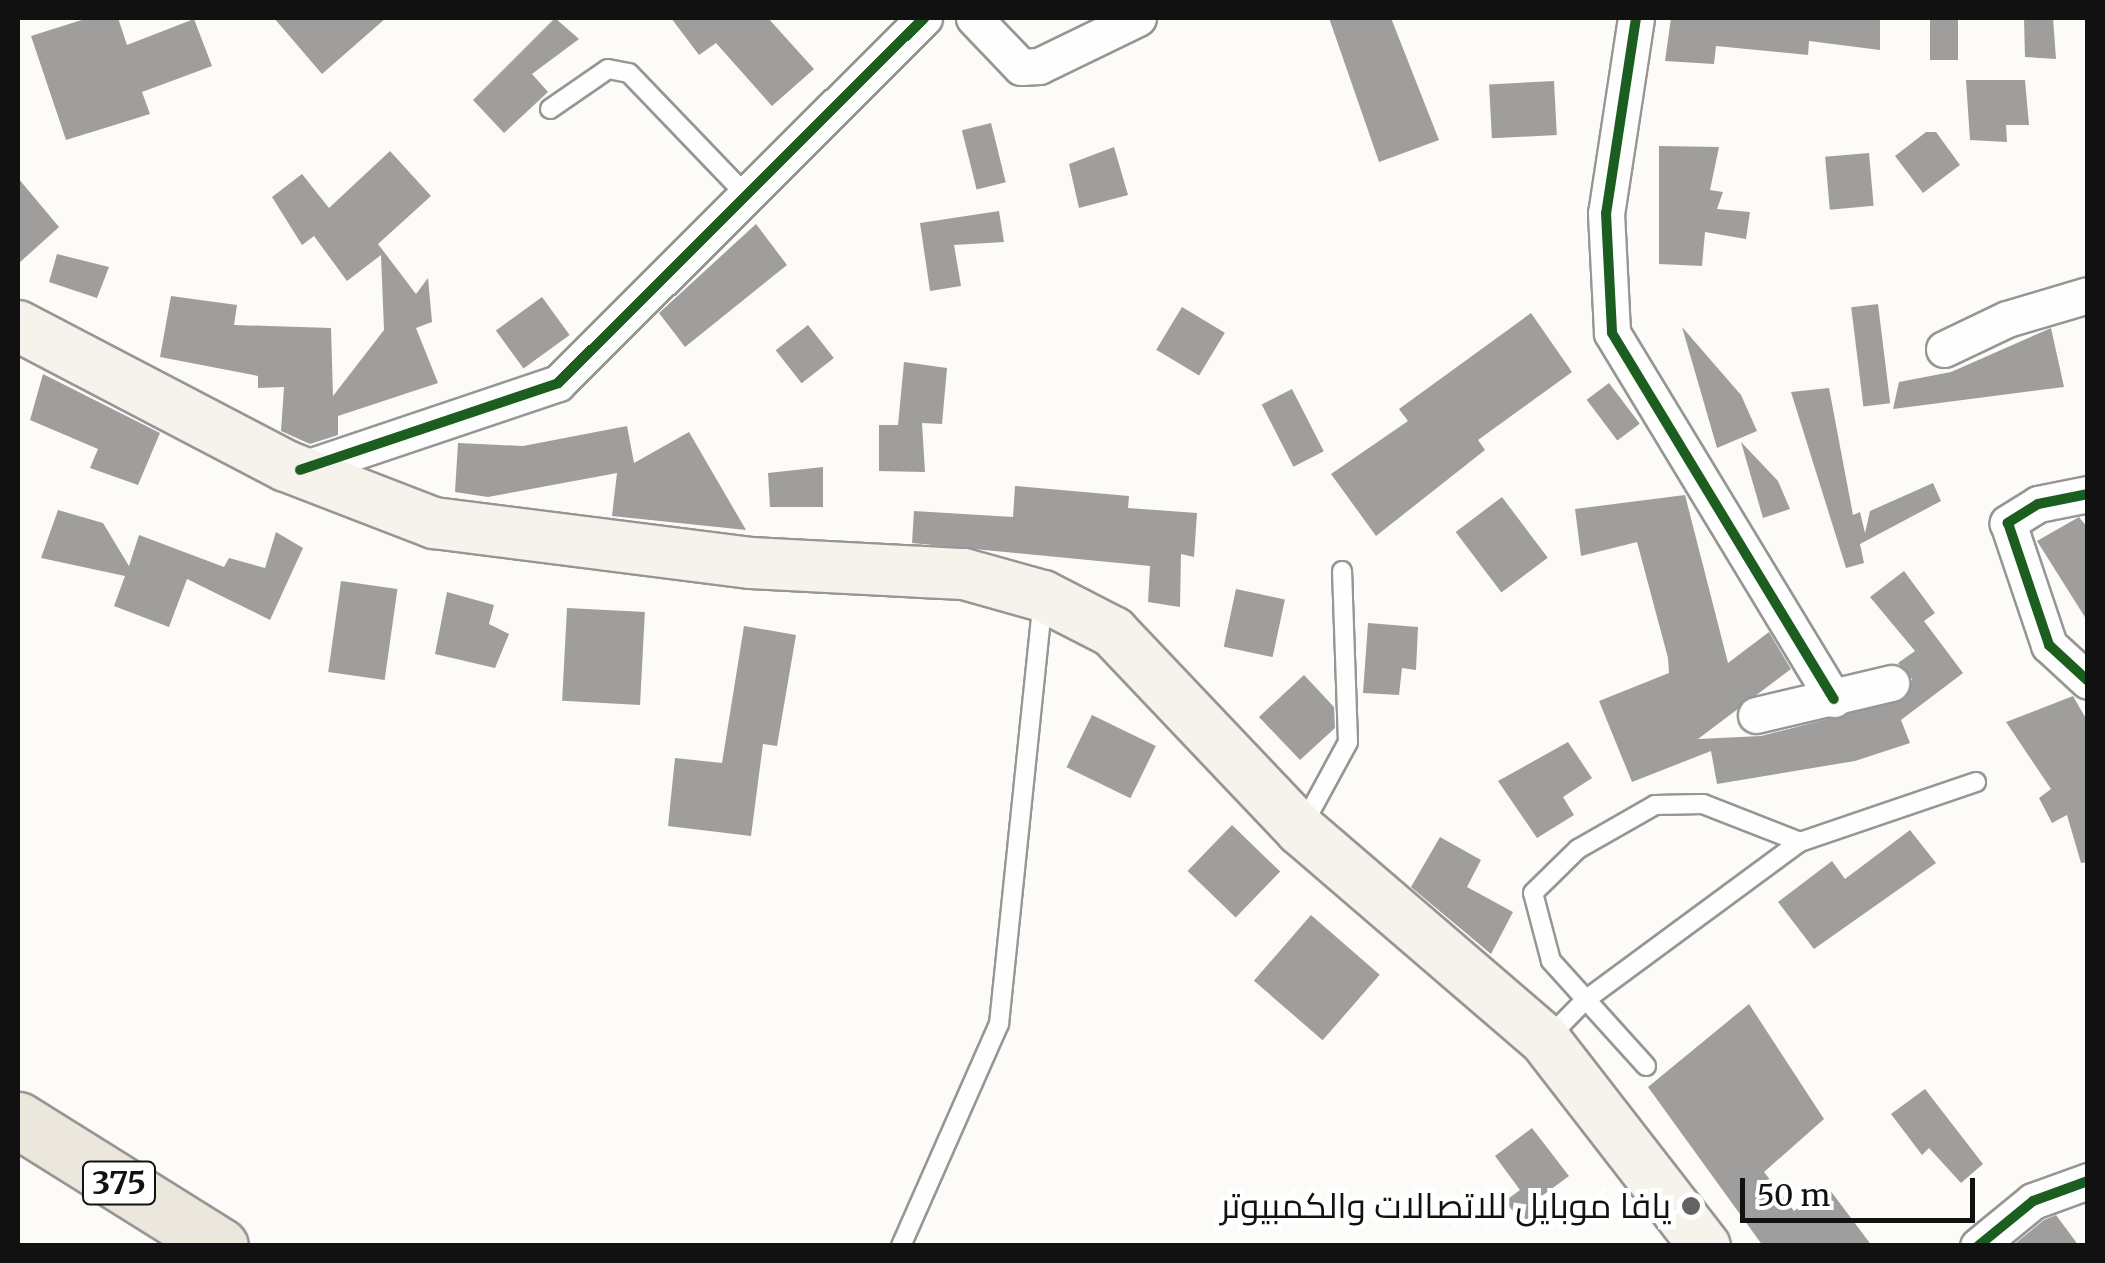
<!DOCTYPE html>
<html>
<head>
<meta charset="utf-8">
<style>
	body { margin:0 }
	#map { position:relative; width:2105px; height:1263px; overflow:hidden; background:#fcfbf7; font-family:Merriweather,Cairo,serif }
	div>[style] { position:absolute }
	.building>* { inset:0; background:#a09e9c; transform-origin:0 0 }
	.roads { filter:drop-shadow(2px 0 #979695) drop-shadow(-2px 0 #979695) drop-shadow(0 2px #979695) drop-shadow(0 -2px #979695) }
	.service>* { height:18px; margin:-9px; padding:0 9px; transform-origin:9px; border-radius:9px; background:#fffefe }
	.minor>* { height:35px; margin:-17.5px; padding:0 17.5px; transform-origin:17.5px; border-radius:17.5px; background:#fffefe }
	.secondary>* { height:50px; margin:-25px; padding:0 25px; transform-origin:25px; border-radius:25px; background:#f5f3ec }
	.primary>* { height:55px; margin:-27.5px; padding:0 27.5px; transform-origin:27.5px; border-radius:27.5px; background:#ece7dc }
	.cycleway>* { height:10px; margin:-5px; padding:0 5px; transform-origin:5px; border-radius:5px; background:#1b5e20 }
	.dots>* { width:28px; height:28px; translate:-50% -50%; box-sizing:border-box; border:5px solid #fff; border-radius:50% }
	span { translate:-50% -50%; white-space:nowrap; text-align:center; line-height:1.15; -webkit-text-stroke:10px #fff; paint-order:stroke }
	.shield-label span { padding:2px 8px; background:#fff; border:2px solid; border-radius:8px; -webkit-text-stroke-width:0 }
	.shield-label { font-size:32px; color:#111; font-weight:700 }
	.poi-label { font-size:35px; color:#111 }
	.right { translate:-100% -50%; text-align:right }
	.frame { position:absolute; inset:0; border:20px solid #111; pointer-events:none }
	.scale { position:absolute; left:1740px; top:1178px; width:235px; height:45px; box-sizing:border-box; border:5px solid #111; border-top:0; padding-left:12px; font-size:30px; line-height:35px; white-space:nowrap; color:#111; -webkit-text-stroke:8px #fff; paint-order:stroke }
</style>
</head>
<body>
<div id="map">
	<div class="building">
		<i style="clip-path:polygon(88px 18px,118px 18px,127px 45px,194px 19px,212px 66px,142px 92px,150px 114px,66px 140px,31px 36px)"></i>
		<i style="clip-path:polygon(274px 18px,386px 18px,322px 74px)"></i>
		<i style="clip-path:polygon(555px 18px,579px 39px,532px 74px,548px 92px,504px 133px,473px 100px)"></i>
		<i style="clip-path:polygon(671px 18px,768px 18px,814px 69px,772px 106px,716px 43px,699px 55px)"></i>
		<i style="clip-path:polygon(1329px 18px,1391px 18px,1439px 140px,1379px 162px)"></i>
		<i style="clip-path:polygon(1671px 18px,1880px 18px,1880px 50px,1809px 41px,1808px 55px,1716px 46px,1714px 64px,1665px 61px)"></i>
		<i style="left:1930px;top:18px;width:28px;height:42px"></i>
		<i style="clip-path:polygon(2024px 18px,2053px 18px,2056px 59px,2025px 57px)"></i>
		<i style="clip-path:polygon(1966px 80px,2025px 80px,2029px 125px,2006px 125px,2007px 142px,1970px 140px)"></i>
		<i style="left:1554px;top:81px;width:54px;height:65px;rotate:87deg"></i>
		<i style="left:991px;top:123px;width:61px;height:30px;rotate:76deg"></i>
		<i style="clip-path:polygon(1926px 132px,1936px 132px,1960px 165px,1923px 193px,1895px 156px)"></i>
		<i style="clip-path:polygon(1659px 146px,1719px 147px,1710px 190px,1723px 192px,1717px 209px,1750px 212px,1746px 239px,1705px 232px,1702px 266px,1659px 264px)"></i>
		<i style="clip-path:polygon(1114px 147px,1128px 195px,1079px 208px,1069px 164px)"></i>
		<i style="clip-path:polygon(390px 151px,431px 196px,378px 244px,416px 294px,428px 278px,432px 322px,416px 328px,438px 383px,338px 416px,338px 435px,310px 444px,281px 431px,284px 387px,258px 388px,258px 376px,160px 357px,171px 296px,237px 305px,234px 325px,331px 328px,333px 396px,384px 330px,381px 255px,347px 281px,314px 236px,302px 245px,272px 197px,302px 174px,329px 208px)"></i>
		<i style="left:1869px;top:153px;width:53px;height:44px;rotate:85deg"></i>
		<i style="clip-path:polygon(18px 178px,59px 227px,18px 264px)"></i>
		<i style="clip-path:polygon(999px 211px,1004px 242px,954px 245px,961px 286px,930px 291px,920px 223px)"></i>
		<i style="clip-path:polygon(756px 224px,787px 265px,685px 347px,659px 313px)"></i>
		<i style="clip-path:polygon(57px 254px,109px 267px,97px 298px,49px 282px)"></i>
		<i style="left:542px;top:297px;width:47px;height:57px;rotate:54deg"></i>
		<i style="left:1878px;top:304px;width:100px;height:27px;rotate:83deg"></i>
		<i style="left:1182px;top:307px;width:50px;height:50px;rotate:31deg"></i>
		<i style="clip-path:polygon(1531px 313px,1572px 372px,1478px 440px,1485px 450px,1376px 536px,1331px 474px,1408px 421px,1399px 409px)"></i>
		<i style="left:808px;top:325px;width:42px;height:41px;rotate:52deg"></i>
		<i style="clip-path:polygon(1682px 327px,1741px 395px,1757px 431px,1717px 448px)"></i>
		<i style="clip-path:polygon(2051px 328px,2064px 387px,1893px 409px,1899px 382px,1951px 372px)"></i>
		<i style="clip-path:polygon(904px 362px,947px 368px,942px 424px,922px 423px,925px 472px,879px 471px,879px 425px,898px 425px)"></i>
		<i style="clip-path:polygon(43px 374px,160px 433px,138px 485px,90px 468px,98px 449px,30px 420px)"></i>
		<i style="left:1609px;top:383px;width:51px;height:28px;rotate:53deg"></i>
		<i style="clip-path:polygon(1829px 388px,1853px 515px,1860px 512px,1865px 533px,1870px 511px,1933px 483px,1941px 501px,1860px 544px,1864px 563px,1846px 568px,1791px 392px)"></i>
		<i style="left:1292px;top:389px;width:70px;height:34px;rotate:63deg"></i>
		<i style="clip-path:polygon(627px 426px,634px 463px,689px 432px,746px 530px,612px 516px,617px 473px,488px 497px,455px 492px,458px 443px,523px 446px)"></i>
		<i style="clip-path:polygon(1741px 442px,1778px 481px,1790px 509px,1763px 518px)"></i>
		<i style="clip-path:polygon(823px 467px,823px 507px,770px 507px,768px 473px)"></i>
		<i style="clip-path:polygon(1015px 486px,1129px 496px,1128px 508px,1197px 513px,1194px 557px,1181px 554px,1180px 607px,1148px 602px,1150px 566px,912px 543px,914px 511px,1013px 517px)"></i>
		<i style="clip-path:polygon(1685px 495px,1728px 663px,1769px 632px,1791px 669px,1698px 739px,1761px 736px,1905px 699px,1912px 679px,1898px 663px,1915px 651px,1870px 597px,1904px 571px,1935px 613px,1924px 621px,1963px 673px,1901px 720px,1910px 743px,1855px 761px,1717px 784px,1711px 751px,1632px 782px,1599px 701px,1669px 673px,1668px 658px,1637px 542px,1581px 556px,1575px 509px)"></i>
		<i style="left:1502px;top:497px;width:76px;height:58px;rotate:53deg"></i>
		<i style="clip-path:polygon(58px 510px,103px 523px,129px 566px,139px 535px,224px 567px,229px 558px,265px 568px,276px 532px,303px 548px,270px 620px,187px 579px,169px 627px,114px 606px,125px 576px,41px 558px)"></i>
		<i style="clip-path:polygon(2079px 517px,2088px 528px,2088px 622px,2037px 541px)"></i>
		<i style="left:341px;top:581px;width:57px;height:92px;rotate:8deg"></i>
		<i style="left:1236px;top:589px;width:50px;height:59px;rotate:12deg"></i>
		<i style="clip-path:polygon(447px 592px,494px 605px,489px 624px,509px 634px,495px 668px,435px 654px)"></i>
		<i style="left:567px;top:608px;width:78px;height:93px;rotate:3deg"></i>
		<i style="clip-path:polygon(1368px 623px,1418px 627px,1416px 670px,1402px 668px,1399px 695px,1363px 693px)"></i>
		<i style="clip-path:polygon(744px 626px,796px 635px,777px 746px,763px 744px,751px 836px,668px 826px,675px 758px,722px 763px)"></i>
		<i style="clip-path:polygon(1304px 675px,1334px 707px,1335px 728px,1300px 760px,1259px 717px)"></i>
		<i style="clip-path:polygon(2073px 696px,2088px 722px,2088px 862px,2081px 863px,2067px 815px,2052px 823px,2039px 798px,2051px 789px,2006px 722px)"></i>
		<i style="left:1092px;top:715px;width:71px;height:58px;rotate:26deg"></i>
		<i style="clip-path:polygon(1568px 742px,1592px 778px,1563px 797px,1574px 815px,1537px 838px,1498px 781px)"></i>
		<i style="left:1232px;top:825px;width:67px;height:64px;rotate:44deg"></i>
		<i style="clip-path:polygon(1910px 830px,1936px 863px,1814px 949px,1778px 902px,1832px 861px,1845px 879px)"></i>
		<i style="clip-path:polygon(1440px 837px,1481px 860px,1467px 887px,1513px 912px,1491px 954px,1411px 887px)"></i>
		<i style="left:1311px;top:915px;width:91px;height:87px;rotate:41deg"></i>
		<i style="clip-path:polygon(1749px 1004px,1824px 1119px,1764px 1172px,1794px 1211px,1827px 1186px,1872px 1246px,1763px 1246px,1648px 1087px)"></i>
		<i style="clip-path:polygon(1925px 1089px,1983px 1164px,1961px 1183px,1929px 1148px,1922px 1155px,1891px 1114px)"></i>
		<i style="clip-path:polygon(1532px 1128px,1569px 1176px,1535px 1201px,1541px 1209px,1522px 1223px,1505px 1201px,1520px 1190px,1495px 1156px)"></i>
		<i style="clip-path:polygon(2056px 1215px,2079px 1246px,2012px 1246px,2044px 1220px)"></i>
	</div>
	<div class="roads">
		<div class="service">
			<i style="left:550px;top:109px;width:70px;rotate:-34.6deg"></i>
			<i style="left:608px;top:69px;width:21px;rotate:11deg"></i>
			<i style="left:629px;top:73px;width:165px;rotate:46.2deg"></i>
			<i style="left:1303px;top:825px;width:94px;rotate:-61.5deg"></i>
			<i style="left:1348px;top:742px;width:171px;rotate:-92deg"></i>
			<i style="left:1546px;top:1040px;width:54px;rotate:-45.7deg"></i>
			<i style="left:1584px;top:1001px;width:268px;rotate:-36.4deg"></i>
			<i style="left:1800px;top:842px;width:186px;rotate:-18.8deg"></i>
			<i style="left:1646px;top:1066px;width:142px;rotate:-132.1deg"></i>
			<i style="left:1551px;top:961px;width:70px;rotate:-104.8deg"></i>
			<i style="left:1533px;top:893px;width:63px;rotate:-44.4deg"></i>
			<i style="left:1578px;top:849px;width:89px;rotate:-29.7deg"></i>
			<i style="left:1655px;top:805px;width:48px;rotate:-1.2deg"></i>
			<i style="left:1703px;top:804px;width:104px;rotate:21.4deg"></i>
			<i style="left:901px;top:1246px;width:243px;rotate:-66.2deg"></i>
			<i style="left:999px;top:1024px;width:427px;rotate:-84.1deg"></i>
		</div>
		<div class="minor">
			<i style="left:974px;top:18px;width:68px;rotate:46.2deg"></i>
			<i style="left:1021px;top:67px;width:18px;rotate:-3deg"></i>
			<i style="left:1039px;top:66px;width:110px;rotate:-25.9deg"></i>
			<i style="left:1636px;top:18px;width:197px;rotate:98.7deg"></i>
			<i style="left:1606px;top:213px;width:120px;rotate:87.1deg"></i>
			<i style="left:1612px;top:333px;width:428px;rotate:58.8deg"></i>
			<i style="left:1944px;top:349px;width:70px;rotate:-25.5deg"></i>
			<i style="left:2007px;top:319px;width:84px;rotate:-16.5deg"></i>
			<i style="left:300px;top:470px;width:272px;rotate:-18.6deg"></i>
			<i style="left:558px;top:383px;width:517px;rotate:-44.92deg"></i>
			<i style="left:2088px;top:494px;width:51px;rotate:168.7deg"></i>
			<i style="left:2038px;top:504px;width:36px;rotate:148deg"></i>
			<i style="left:2008px;top:523px;width:129px;rotate:71.4deg"></i>
			<i style="left:2049px;top:645px;width:53px;rotate:42.7deg"></i>
			<i style="left:1756px;top:715px;width:139px;rotate:-13.3deg"></i>
			<i style="left:1978px;top:1246px;width:71px;rotate:-39.3deg"></i>
			<i style="left:2033px;top:1201px;width:59px;rotate:-20deg"></i>
		</div>
		<div class="secondary">
			<i style="left:18px;top:326px;width:302px;rotate:27.6deg"></i>
			<i style="left:286px;top:466px;width:159px;rotate:21.1deg"></i>
			<i style="left:434px;top:523px;width:320px;rotate:7.2deg"></i>
			<i style="left:751px;top:563px;width:213px;rotate:3deg"></i>
			<i style="left:964px;top:574px;width:82px;rotate:15.6deg"></i>
			<i style="left:1043px;top:596px;width:79px;rotate:27.2deg"></i>
			<i style="left:1113px;top:632px;width:273px;rotate:46.5deg"></i>
			<i style="left:1301px;top:830px;width:322px;rotate:40.7deg"></i>
			<i style="left:1545px;top:1040px;width:261px;rotate:52.2deg"></i>
		</div>
		<div class="primary">
			<i style="left:18px;top:1120px;width:238px;rotate:32deg"></i>
		</div>
	</div>
	<div class="cycleway">
		<i style="left:1636px;top:18px;width:197px;rotate:98.7deg"></i>
		<i style="left:1606px;top:213px;width:120px;rotate:87.1deg"></i>
		<i style="left:1612px;top:333px;width:428px;rotate:58.8deg"></i>
		<i style="left:300px;top:470px;width:272px;rotate:-18.6deg"></i>
		<i style="left:558px;top:383px;width:517px;rotate:-44.92deg"></i>
		<i style="left:2088px;top:494px;width:51px;rotate:168.7deg"></i>
		<i style="left:2038px;top:504px;width:36px;rotate:148deg"></i>
		<i style="left:2008px;top:523px;width:129px;rotate:71.4deg"></i>
		<i style="left:2049px;top:645px;width:53px;rotate:42.7deg"></i>
		<i style="left:1978px;top:1246px;width:71px;rotate:-39.3deg"></i>
		<i style="left:2033px;top:1201px;width:59px;rotate:-20deg"></i>
	</div>
	<div class="dots">
		<i style="left:1691px;top:1206px;background:#636362"></i>
	</div>
	<div class="shield-label">
		<span style="left:119px;top:1183px">375</span>
	</div>
	<div class="poi-label">
		<span class="right" style="left:1671px;top:1206px">يافا موبايل للاتصالات والكمبيوتر</span>
	</div>
	<div class="frame"></div>
	<div class="scale">50 m</div>
</div>
</body>
</html>
